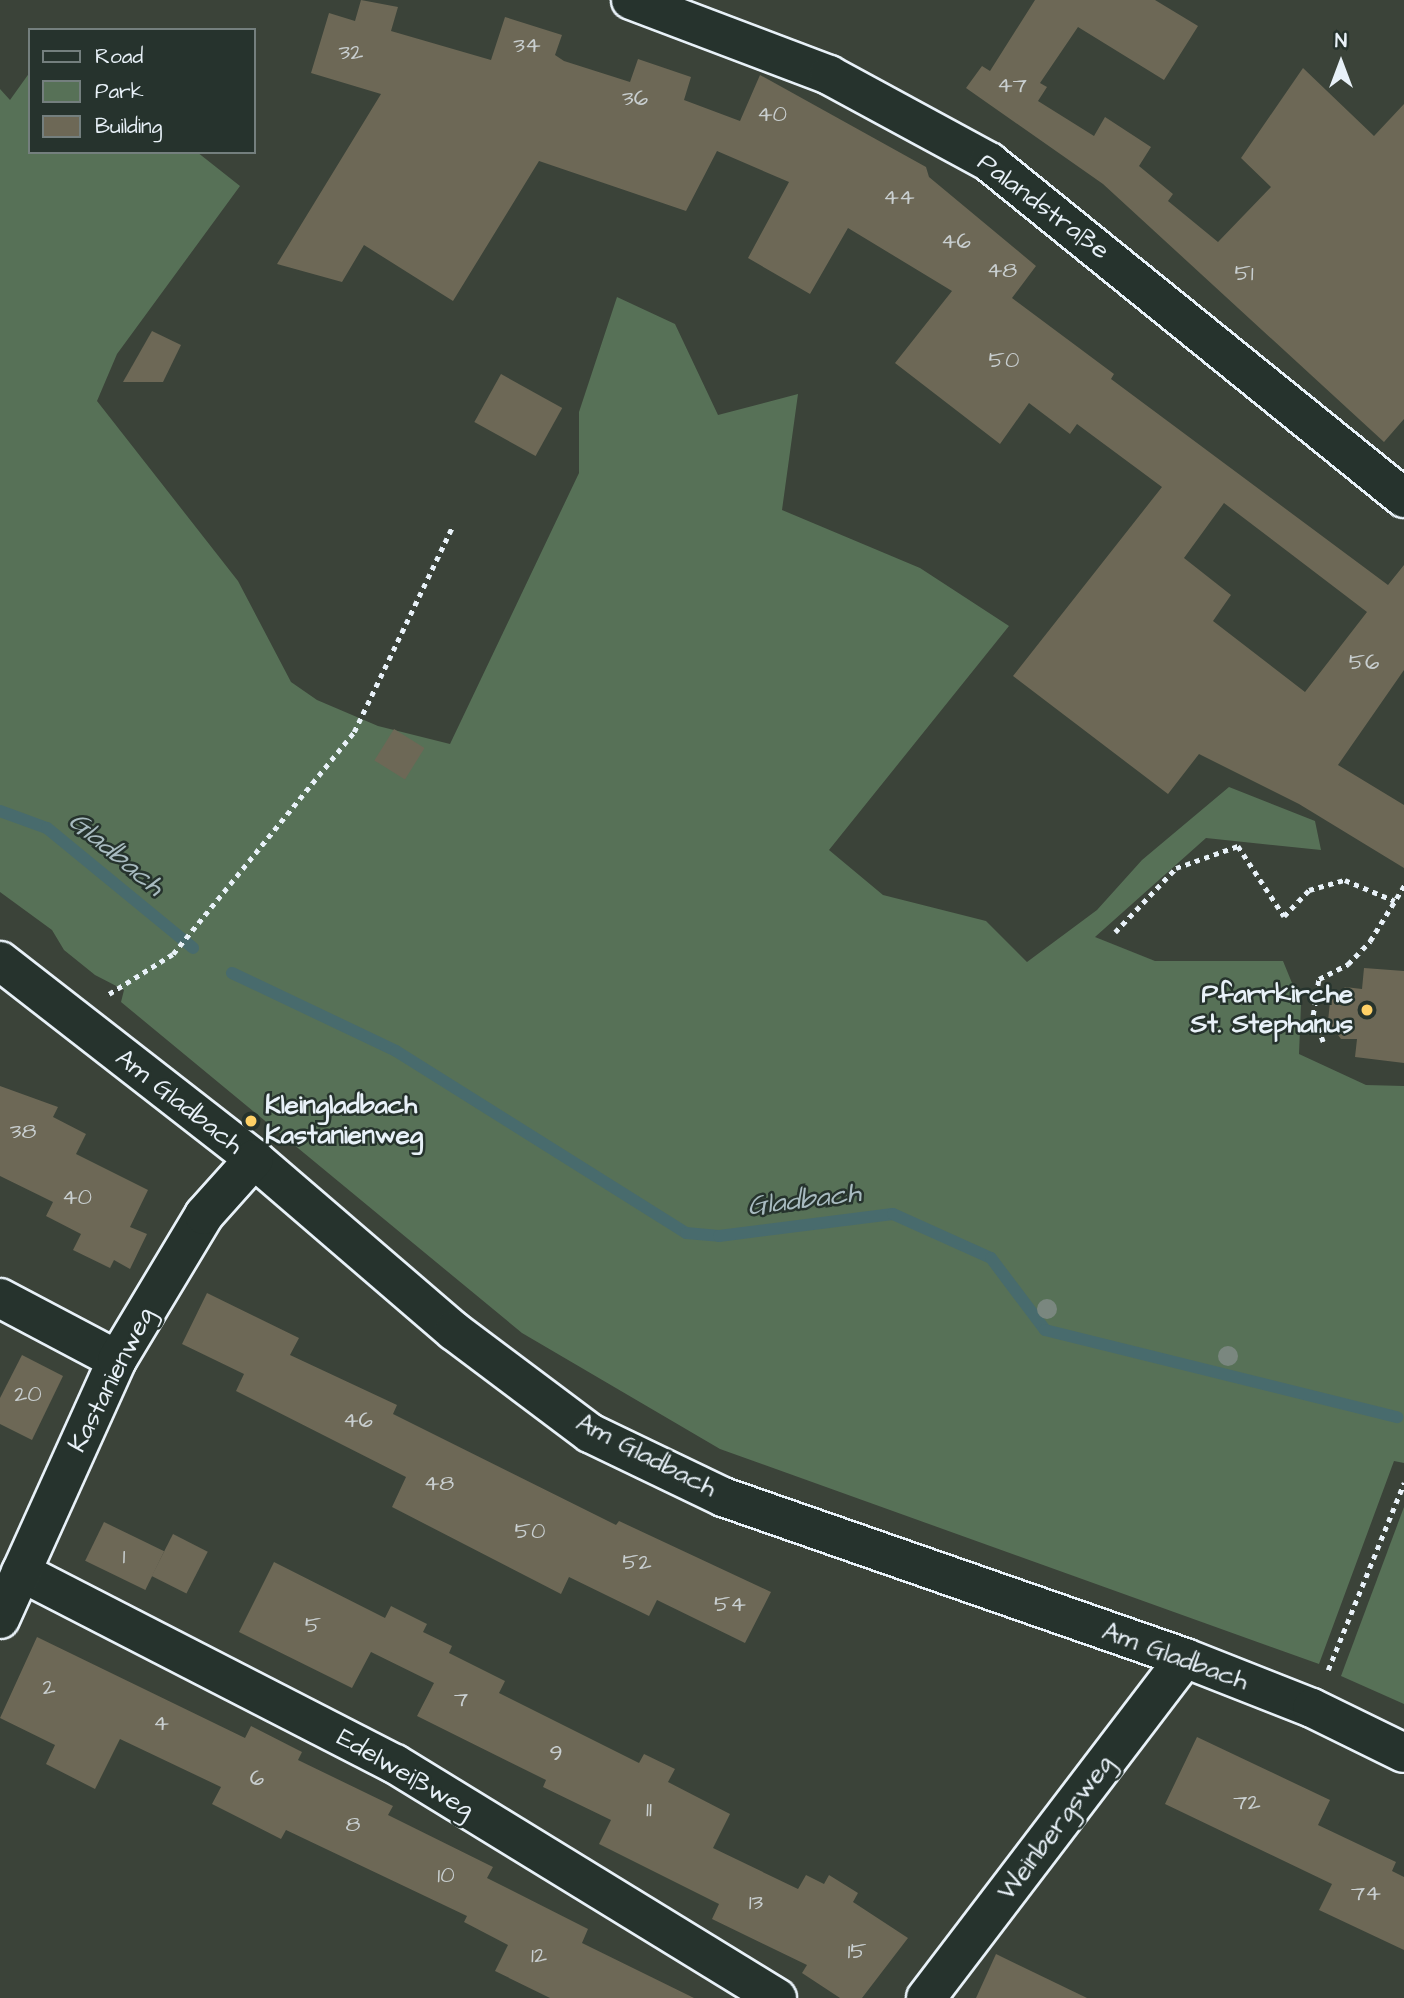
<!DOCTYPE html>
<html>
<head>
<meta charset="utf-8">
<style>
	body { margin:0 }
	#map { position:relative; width:1404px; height:1998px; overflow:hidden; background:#3b4339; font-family:"Architects Daughter",sans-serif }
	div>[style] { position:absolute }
	.green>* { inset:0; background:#577157 }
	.stream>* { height:12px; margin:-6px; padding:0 6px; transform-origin:6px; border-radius:6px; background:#486b6d }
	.building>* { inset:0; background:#6d6856; transform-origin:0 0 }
	.path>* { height:4.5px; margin-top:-2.25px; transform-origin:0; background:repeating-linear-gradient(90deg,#e8f1f8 0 5px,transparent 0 10px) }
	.roads { filter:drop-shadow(2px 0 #e8f1f8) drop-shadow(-2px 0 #e8f1f8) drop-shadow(0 2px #e8f1f8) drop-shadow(0 -2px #e8f1f8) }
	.minor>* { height:38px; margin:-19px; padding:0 19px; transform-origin:19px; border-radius:19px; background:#26332d }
	.secondary>* { height:38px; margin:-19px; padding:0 19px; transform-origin:19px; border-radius:19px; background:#26332d }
	.trees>* { width:20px; height:20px; margin:-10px; border-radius:50%; background:#7a877f }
	.dots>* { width:19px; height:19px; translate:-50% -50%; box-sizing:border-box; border:4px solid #26332d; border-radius:50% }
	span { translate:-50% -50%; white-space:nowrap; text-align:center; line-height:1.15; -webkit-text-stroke:5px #26332d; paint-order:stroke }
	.number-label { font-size:23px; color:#c9cfd0 }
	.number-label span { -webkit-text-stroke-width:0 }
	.street-label { font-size:26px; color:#e8f1f8 }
	.poi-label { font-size:26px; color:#e8f1f8; font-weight:700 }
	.right { translate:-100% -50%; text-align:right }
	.left { translate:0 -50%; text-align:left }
	.water-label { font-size:28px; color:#a8bbc0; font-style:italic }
	.legend { position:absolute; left:28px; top:28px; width:228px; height:126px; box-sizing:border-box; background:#26332d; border:2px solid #747f7e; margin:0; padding:9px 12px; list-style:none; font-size:21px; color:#e8f1f8 }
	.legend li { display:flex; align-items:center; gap:14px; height:35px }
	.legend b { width:35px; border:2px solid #747f7e }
	.north { position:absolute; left:1306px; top:28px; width:70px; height:70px; -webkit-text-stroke:5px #26332d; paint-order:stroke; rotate:0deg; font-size:19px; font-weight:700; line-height:28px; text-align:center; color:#e8f1f8 }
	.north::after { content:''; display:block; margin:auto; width:24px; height:32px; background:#e8f1f8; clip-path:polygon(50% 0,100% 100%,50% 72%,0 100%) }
</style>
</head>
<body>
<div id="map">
	<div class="green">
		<i style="clip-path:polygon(30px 72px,30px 152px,197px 152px,240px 186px,117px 354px,97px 401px,238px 581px,291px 682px,317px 700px,378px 726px,450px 744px,579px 473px,579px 412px,617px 297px,675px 324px,718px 415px,798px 394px,782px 510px,920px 568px,1009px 626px,829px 850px,883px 895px,986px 921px,1027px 962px,1097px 910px,1142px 860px,1229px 787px,1315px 821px,1321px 850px,1206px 838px,1095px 937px,1155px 961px,1283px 961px,1301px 1005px,1299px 1054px,1366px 1085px,1404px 1086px,1404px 1463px,1394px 1461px,1319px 1664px,720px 1449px,522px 1333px,121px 1002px,124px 990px,95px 975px,64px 950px,52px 930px,0 892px,0 89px,10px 100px)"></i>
		<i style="clip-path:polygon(1404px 1507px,1404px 1704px,1341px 1676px)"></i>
	</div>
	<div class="stream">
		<i style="left:0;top:811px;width:50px;rotate:19.9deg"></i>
		<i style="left:47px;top:828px;width:189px;rotate:39.4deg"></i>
		<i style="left:232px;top:973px;width:182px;rotate:25.4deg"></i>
		<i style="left:396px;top:1051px;width:342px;rotate:32.1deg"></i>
		<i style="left:686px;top:1233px;width:33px;rotate:5deg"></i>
		<i style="left:719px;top:1236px;width:175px;rotate:-7.2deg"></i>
		<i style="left:893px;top:1214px;width:107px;rotate:24.2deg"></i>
		<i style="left:991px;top:1258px;width:90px;rotate:53.1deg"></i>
		<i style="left:1045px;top:1330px;width:363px;rotate:13.9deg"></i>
	</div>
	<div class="building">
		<i style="clip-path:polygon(evenodd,361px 0,398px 7px,391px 31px,491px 60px,505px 17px,562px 35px,555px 55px,564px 61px,630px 82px,638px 59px,691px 77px,684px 100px,740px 121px,760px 75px,926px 167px,929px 177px,1036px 266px,1012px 298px,1114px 374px,1111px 379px,1388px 585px,1404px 565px,1404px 670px,1338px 765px,1404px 805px,1404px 868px,1299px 804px,1199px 754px,1168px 794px,1013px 676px,1162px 487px,1077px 424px,1070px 434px,1029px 403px,1000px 444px,895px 363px,952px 291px,848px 228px,810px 294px,748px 258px,789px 182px,717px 151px,686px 211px,539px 161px,453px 301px,364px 245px,342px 282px,277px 264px,381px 94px,311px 73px,329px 13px,355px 21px,361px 0,1224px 503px,1367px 612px,1305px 692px,1213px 621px,1231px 595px,1184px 558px,1224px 503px)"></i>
		<i style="clip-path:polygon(1035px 0,1155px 0,1198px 26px,1164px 80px,1078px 27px,1040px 83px,1047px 87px,1038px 101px,1094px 136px,1105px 117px,1151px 147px,1139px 166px,1173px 194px,1168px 201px,1218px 242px,1271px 187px,1241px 158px,1303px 68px,1374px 136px,1404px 104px,1404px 419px,1384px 442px,1103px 184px,966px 88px,982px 66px,990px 71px)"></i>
		<i style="clip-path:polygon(152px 331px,181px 345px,163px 382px,123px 382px)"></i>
		<i style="left:501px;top:374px;width:70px;height:55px;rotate:29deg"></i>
		<i style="left:394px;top:729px;width:36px;height:37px;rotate:32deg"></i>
		<i style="clip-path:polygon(1364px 968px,1404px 971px,1404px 1063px,1355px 1057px,1357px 1039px,1341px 1039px,1328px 1021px,1330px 1002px,1345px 987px,1362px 989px)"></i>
		<i style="clip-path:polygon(0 1086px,58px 1107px,53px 1117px,86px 1134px,76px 1154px,148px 1190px,130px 1227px,147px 1234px,130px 1269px,114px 1260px,110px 1268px,73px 1250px,81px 1234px,46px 1216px,53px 1202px,0 1176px)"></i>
		<i style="clip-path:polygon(207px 1293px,299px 1338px,290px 1355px,397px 1405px,393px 1414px,616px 1525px,619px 1521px,771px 1592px,745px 1643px,657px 1600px,649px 1616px,569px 1577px,561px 1594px,392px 1507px,406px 1477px,236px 1391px,244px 1374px,182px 1344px)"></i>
		<i style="clip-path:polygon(22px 1355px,63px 1376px,32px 1440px,0 1424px,0 1398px)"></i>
		<i style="left:104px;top:1522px;width:67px;height:43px;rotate:26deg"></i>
		<i style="left:173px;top:1534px;width:39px;height:47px;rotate:27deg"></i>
		<i style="clip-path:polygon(274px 1562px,385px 1618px,391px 1606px,427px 1624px,423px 1632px,452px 1646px,449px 1653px,505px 1681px,499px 1693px,639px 1763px,644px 1754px,675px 1769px,668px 1782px,730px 1814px,713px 1848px,798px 1889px,806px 1875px,824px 1884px,829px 1875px,858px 1893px,853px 1902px,908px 1938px,862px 1998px,840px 1998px,802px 1973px,807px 1965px,712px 1919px,719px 1904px,599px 1844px,611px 1820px,543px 1787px,546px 1780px,417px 1716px,434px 1683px,371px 1652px,352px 1688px,239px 1632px)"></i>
		<i style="clip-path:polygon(37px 1637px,245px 1738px,251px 1726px,302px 1752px,298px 1760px,393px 1806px,388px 1815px,493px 1867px,487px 1878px,588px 1929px,582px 1943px,694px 1998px,550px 1998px,495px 1971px,508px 1945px,464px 1922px,467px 1916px,286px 1830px,281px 1839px,212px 1804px,221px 1787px,120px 1739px,95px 1789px,46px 1764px,55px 1745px,0 1718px)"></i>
		<i style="clip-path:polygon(1197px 1737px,1330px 1800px,1318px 1825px,1396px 1862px,1392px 1871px,1404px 1877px,1404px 1950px,1319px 1910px,1332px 1884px,1165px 1804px)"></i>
		<i style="clip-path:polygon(996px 1954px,1087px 1998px,976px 1998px)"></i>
	</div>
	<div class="path">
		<i style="left:1115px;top:932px;width:88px;rotate:-46.4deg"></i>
		<i style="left:1176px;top:868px;width:66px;rotate:-19.5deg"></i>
		<i style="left:1238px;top:846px;width:84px;rotate:56.7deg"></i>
		<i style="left:1284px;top:916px;width:36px;rotate:-46deg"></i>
		<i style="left:1309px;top:890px;width:37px;rotate:-16deg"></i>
		<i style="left:1345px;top:880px;width:54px;rotate:22.8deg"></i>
		<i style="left:109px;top:994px;width:75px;rotate:-32deg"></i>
		<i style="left:173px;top:954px;width:286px;rotate:-50.8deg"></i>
		<i style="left:354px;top:732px;width:227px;rotate:-64.4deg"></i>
		<i style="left:1323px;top:1042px;width:29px;rotate:-110deg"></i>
		<i style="left:1313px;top:1015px;width:36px;rotate:-81deg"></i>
		<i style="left:1319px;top:979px;width:33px;rotate:-27deg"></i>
		<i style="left:1348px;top:964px;width:32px;rotate:-46deg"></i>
		<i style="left:1370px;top:941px;width:65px;rotate:-58.3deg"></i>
		<i style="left:1328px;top:1670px;width:202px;rotate:-67.9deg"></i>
	</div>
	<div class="roads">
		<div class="minor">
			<i style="left:0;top:961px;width:322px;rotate:37.9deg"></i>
			<i style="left:254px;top:1159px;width:264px;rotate:40.7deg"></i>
			<i style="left:454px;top:1331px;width:170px;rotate:36.9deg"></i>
			<i style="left:590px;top:1433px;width:148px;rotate:25.7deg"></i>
			<i style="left:723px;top:1497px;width:489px;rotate:19.2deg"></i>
			<i style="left:1185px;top:1658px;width:136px;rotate:21.5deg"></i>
			<i style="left:1312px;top:1708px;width:102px;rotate:26.1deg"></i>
			<i style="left:0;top:1298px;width:132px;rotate:27.9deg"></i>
			<i style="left:21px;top:1572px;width:420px;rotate:27.2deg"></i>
			<i style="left:395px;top:1764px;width:448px;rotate:31.5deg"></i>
			<i style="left:0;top:1619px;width:284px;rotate:-65.7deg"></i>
			<i style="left:117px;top:1360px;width:169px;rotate:-59deg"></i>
			<i style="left:204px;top:1215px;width:75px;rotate:-48.2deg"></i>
			<i style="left:926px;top:1998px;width:427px;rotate:-52.7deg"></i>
		</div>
		<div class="secondary">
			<i style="left:631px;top:0;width:212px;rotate:20.7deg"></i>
			<i style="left:829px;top:75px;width:182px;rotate:28.5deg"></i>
			<i style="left:989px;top:162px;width:534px;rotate:38.99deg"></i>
		</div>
	</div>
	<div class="trees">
		<i style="left:1047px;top:1309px"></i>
		<i style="left:1228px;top:1356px"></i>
	</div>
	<div class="dots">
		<i style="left:1367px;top:1010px;background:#ffd166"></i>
		<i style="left:251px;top:1121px;background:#ffd166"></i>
	</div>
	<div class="number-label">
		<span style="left:527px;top:45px">34</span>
		<span style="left:351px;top:52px">32</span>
		<span style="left:1012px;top:85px">47</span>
		<span style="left:635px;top:98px">36</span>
		<span style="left:772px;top:114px">40</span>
		<span style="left:899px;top:197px">44</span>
		<span style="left:956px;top:241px">46</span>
		<span style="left:1002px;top:270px">48</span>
		<span style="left:1244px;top:273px">51</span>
		<span style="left:1004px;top:360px">50</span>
		<span style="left:1364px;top:662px">56</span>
		<span style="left:23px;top:1131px">38</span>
		<span style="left:77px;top:1197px">40</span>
		<span style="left:28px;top:1394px">20</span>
		<span style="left:358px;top:1420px">46</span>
		<span style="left:439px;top:1483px">48</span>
		<span style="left:530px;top:1531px">50</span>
		<span style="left:124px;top:1556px">1</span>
		<span style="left:637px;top:1562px">52</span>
		<span style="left:730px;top:1604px">54</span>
		<span style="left:313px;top:1625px">5</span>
		<span style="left:49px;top:1687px">2</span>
		<span style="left:461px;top:1699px">7</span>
		<span style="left:161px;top:1723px">4</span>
		<span style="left:556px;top:1753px">9</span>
		<span style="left:257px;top:1778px">6</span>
		<span style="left:1247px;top:1802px">72</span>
		<span style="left:649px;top:1809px">11</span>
		<span style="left:353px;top:1824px">8</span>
		<span style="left:446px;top:1875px">10</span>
		<span style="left:1366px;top:1893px">74</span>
		<span style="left:756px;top:1902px">13</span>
		<span style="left:857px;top:1951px">15</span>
		<span style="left:539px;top:1955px">12</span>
	</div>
	<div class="street-label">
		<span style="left:1043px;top:207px;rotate:37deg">Palandstraße</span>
		<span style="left:179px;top:1102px;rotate:38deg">Am Gladbach</span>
		<span style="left:112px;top:1380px;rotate:-63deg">Kastanienweg</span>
		<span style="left:646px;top:1456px;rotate:27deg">Am Gladbach</span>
		<span style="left:1175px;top:1657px;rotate:20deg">Am Gladbach</span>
		<span style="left:405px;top:1774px;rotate:30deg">Edelweißweg</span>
		<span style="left:1056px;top:1828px;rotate:-53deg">Weinbergsweg</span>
	</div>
	<div class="poi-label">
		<span class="right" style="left:1353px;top:1010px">Pfarrkirche<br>St. Stephanus</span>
		<span class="left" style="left:265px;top:1121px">Kleingladbach<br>Kastanienweg</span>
	</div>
	<div class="water-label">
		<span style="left:116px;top:854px;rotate:40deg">Gladbach</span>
		<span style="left:804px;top:1200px;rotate:-7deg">Gladbach</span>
	</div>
	<ul class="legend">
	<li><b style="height:9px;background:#26332d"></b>Road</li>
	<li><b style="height:19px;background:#577157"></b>Park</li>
	<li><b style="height:19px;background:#6d6856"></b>Building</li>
	</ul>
	<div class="north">N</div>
</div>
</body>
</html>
